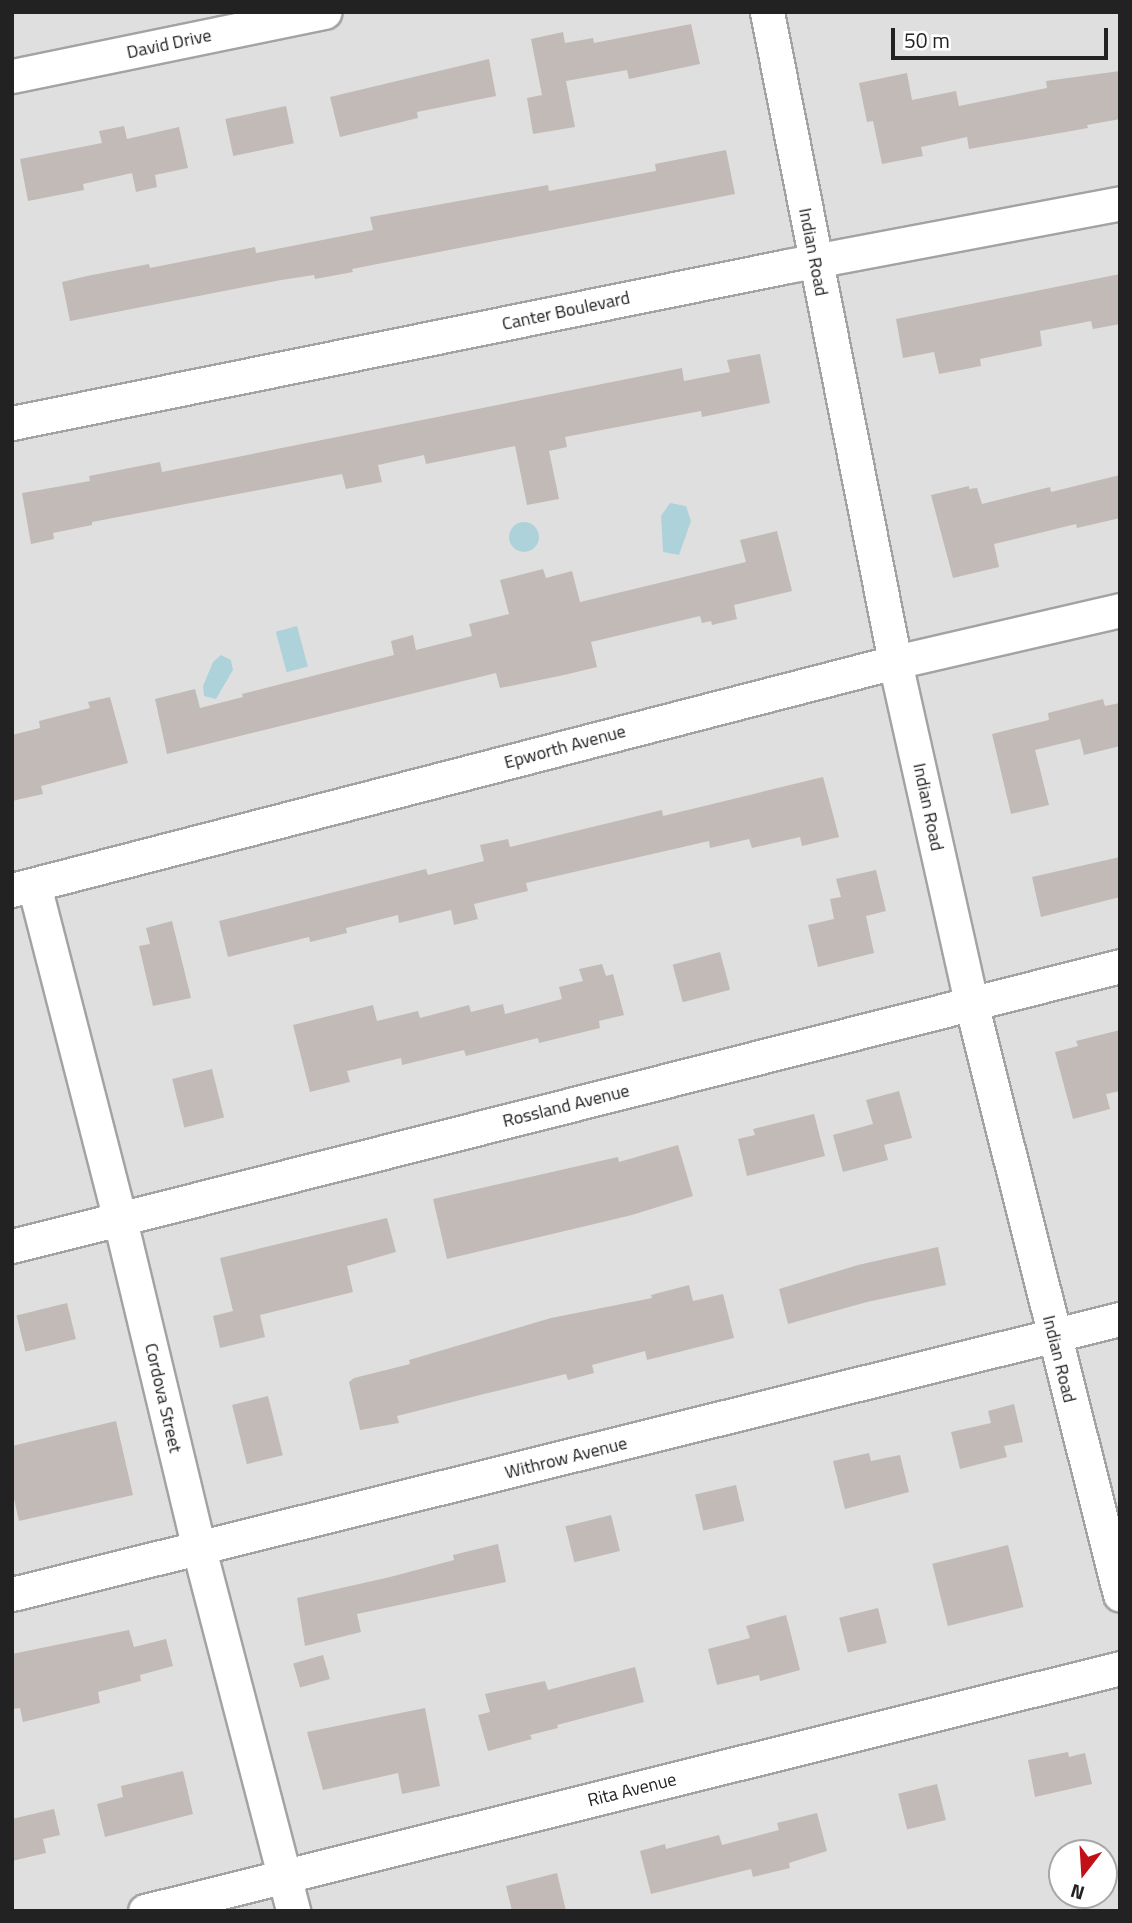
<!DOCTYPE html>
<html>
<head>
<meta charset="utf-8">
<style>
	body { margin:0 }
	#map { position:relative; width:1132px; height:1923px; overflow:hidden; background:#f1eee9; font-family:"Titillium Web",sans-serif }
	div>[style] { position:absolute }
	.residential>* { inset:0; background:#e0dfdf }
	.water>* { inset:0; background:#aed2da; transform-origin:0 0 }
	.round { border-radius:50% }
	.building>* { inset:0; background:#c1bab6; transform-origin:0 0 }
	.roads { filter:drop-shadow(2px 0 #a3a3a3) drop-shadow(-2px 0 #a3a3a3) drop-shadow(0 2px #a3a3a3) drop-shadow(0 -2px #a3a3a3) }
	.minor>* { height:33px; margin:-16.5px; padding:0 16.5px; transform-origin:16.5px; border-radius:16.5px; background:#fff }
	span { translate:-50% -50%; white-space:nowrap; text-align:center; line-height:1.15; -webkit-text-stroke:7px #fff; paint-order:stroke }
	.street-label { font-size:18px; color:#222 }
	.frame { position:absolute; inset:0; border:14px solid #222; pointer-events:none }
	.north { position:absolute; left:1048px; top:1839px; width:70px; height:70px; box-sizing:border-box; background:#fff; border:2px solid #a7a7a7; border-radius:50%; rotate:197deg; font-size:19px; font-weight:700; line-height:28px; text-align:center; color:#222 }
	.north::after { content:''; display:block; margin:auto; width:24px; height:32px; background:#c21116; clip-path:polygon(50% 0,100% 100%,50% 72%,0 100%) }
	.scale { position:absolute; left:891px; top:28px; width:217px; height:32px; box-sizing:border-box; border:4px solid #222; border-top:0; padding-left:9px; font-size:21px; line-height:24px; white-space:nowrap; color:#222; -webkit-text-stroke:5px #fff; paint-order:stroke }
</style>
</head>
<body>
<div id="map">
	<div class="residential">
		<i style="clip-path:polygon(evenodd,12px 12px,1120px 12px,1120px 1911px,12px 1911px,12px 12px,1062px 1853px,1104px 1853px,1104px 1895px,1062px 1895px,1062px 1853px)"></i>
	</div>
	<div class="water">
		<i style="clip-path:polygon(670px 503px,686px 506px,691px 521px,679px 555px,663px 552px,661px 516px)"></i>
		<i class="round" style="left:509px;top:522px;width:30px;height:30px"></i>
		<i style="left:297px;top:626px;width:42px;height:22px;rotate:75deg"></i>
		<i style="clip-path:polygon(221px 655px,231px 660px,233px 670px,216px 699px,204px 696px,203px 686px,213px 662px)"></i>
	</div>
	<div class="building">
		<i style="clip-path:polygon(691px 24px,700px 64px,629px 79px,627px 70px,566px 81px,575px 127px,533px 134px,527px 98px,542px 95px,531px 39px,563px 32px,565px 43px,593px 38px,594px 43px)"></i>
		<i style="clip-path:polygon(489px 59px,496px 96px,417px 112px,418px 118px,340px 137px,330px 97px)"></i>
		<i style="clip-path:polygon(1120px 71px,1120px 119px,1087px 125px,1088px 128px,969px 149px,967px 137px,921px 147px,923px 156px,882px 164px,873px 121px,867px 122px,859px 83px,907px 73px,912px 100px,956px 91px,959px 106px,1047px 88px,1046px 81px)"></i>
		<i style="left:286px;top:106px;width:38px;height:62px;rotate:78deg"></i>
		<i style="clip-path:polygon(124px 126px,127px 139px,179px 127px,188px 168px,155px 175px,157px 187px,136px 192px,132px 173px,83px 184px,84px 190px,28px 201px,20px 159px,102px 143px,99px 131px)"></i>
		<i style="clip-path:polygon(726px 150px,735px 194px,352px 269px,353px 272px,315px 279px,314px 275px,281px 280px,70px 321px,62px 282px,87px 276px,149px 264px,150px 268px,255px 247px,256px 253px,373px 230px,370px 217px,548px 185px,549px 191px,656px 171px,655px 164px)"></i>
		<i style="clip-path:polygon(1120px 274px,1120px 324px,1093px 329px,1091px 321px,1040px 331px,1042px 346px,980px 359px,981px 366px,939px 374px,934px 352px,903px 358px,896px 319px)"></i>
		<i style="clip-path:polygon(760px 354px,770px 403px,702px 417px,701px 411px,565px 437px,567px 447px,549px 451px,559px 499px,527px 505px,515px 446px,426px 464px,424px 455px,378px 465px,382px 482px,346px 489px,342px 474px,92px 522px,92px 525px,53px 533px,54px 539px,31px 544px,22px 493px,90px 481px,89px 476px,160px 462px,162px 472px,682px 368px,684px 381px,730px 372px,727px 360px)"></i>
		<i style="clip-path:polygon(1120px 475px,1120px 518px,1077px 528px,1076px 524px,994px 544px,999px 567px,953px 578px,931px 495px,969px 486px,969px 489px,977px 488px,982px 504px,1050px 487px,1051px 492px)"></i>
		<i style="clip-path:polygon(777px 531px,792px 591px,734px 605px,737px 619px,712px 625px,711px 621px,702px 623px,700px 616px,591px 642px,597px 667px,564px 675px,500px 688px,496px 673px,167px 754px,155px 699px,195px 689px,200px 708px,243px 697px,242px 694px,394px 655px,391px 641px,413px 635px,416px 650px,472px 636px,469px 624px,509px 614px,500px 580px,543px 569px,546px 578px,572px 571px,580px 602px,746px 562px,740px 540px)"></i>
		<i style="clip-path:polygon(110px 697px,128px 763px,41px 786px,43px 794px,12px 801px,12px 735px,40px 728px,39px 721px,90px 708px,88px 702px)"></i>
		<i style="clip-path:polygon(1103px 699px,1105px 706px,1120px 703px,1120px 746px,1084px 755px,1080px 739px,1035px 750px,1049px 805px,1011px 814px,992px 734px,1049px 720px,1048px 713px)"></i>
		<i style="clip-path:polygon(823px 777px,839px 837px,802px 846px,800px 837px,752px 848px,749px 839px,710px 848px,709px 841px,526px 883px,528px 891px,474px 904px,478px 919px,454px 925px,451px 910px,399px 923px,398px 915px,346px 928px,347px 933px,310px 942px,309px 937px,228px 957px,219px 921px,426px 869px,428px 875px,484px 861px,480px 845px,508px 839px,510px 847px,662px 810px,663px 816px)"></i>
		<i style="clip-path:polygon(1120px 857px,1120px 897px,1041px 917px,1032px 877px)"></i>
		<i style="clip-path:polygon(876px 870px,886px 911px,866px 916px,874px 953px,818px 967px,808px 925px,834px 919px,830px 899px,841px 897px,836px 879px)"></i>
		<i style="clip-path:polygon(172px 921px,191px 998px,153px 1006px,139px 946px,150px 944px,146px 928px)"></i>
		<i style="left:720px;top:952px;width:39px;height:49px;rotate:75deg"></i>
		<i style="clip-path:polygon(602px 964px,606px 976px,613px 974px,624px 1015px,599px 1021px,600px 1028px,539px 1043px,538px 1038px,466px 1056px,464px 1050px,402px 1065px,401px 1058px,347px 1071px,350px 1082px,310px 1092px,293px 1025px,373px 1005px,377px 1021px,418px 1011px,420px 1018px,469px 1005px,471px 1012px,503px 1004px,505px 1014px,562px 999px,559px 987px,583px 981px,579px 969px)"></i>
		<i style="clip-path:polygon(1120px 1030px,1120px 1091px,1106px 1094px,1110px 1109px,1073px 1119px,1055px 1052px,1078px 1046px,1076px 1041px)"></i>
		<i style="left:212px;top:1069px;width:50px;height:41px;rotate:76deg"></i>
		<i style="clip-path:polygon(899px 1091px,912px 1138px,884px 1145px,888px 1160px,843px 1172px,833px 1135px,873px 1124px,866px 1100px)"></i>
		<i style="clip-path:polygon(814px 1114px,825px 1156px,747px 1176px,738px 1139px,755px 1135px,753px 1129px)"></i>
		<i style="clip-path:polygon(678px 1145px,693px 1196px,632px 1215px,447px 1259px,433px 1199px,618px 1157px,619px 1162px)"></i>
		<i style="clip-path:polygon(387px 1218px,396px 1252px,347px 1266px,353px 1292px,260px 1315px,265px 1337px,220px 1348px,213px 1316px,233px 1311px,220px 1258px)"></i>
		<i style="clip-path:polygon(938px 1247px,946px 1285px,867px 1302px,788px 1324px,779px 1289px,858px 1265px)"></i>
		<i style="clip-path:polygon(689px 1285px,693px 1301px,723px 1294px,734px 1338px,647px 1360px,645px 1351px,592px 1365px,594px 1373px,568px 1380px,566px 1374px,488px 1393px,397px 1416px,399px 1423px,360px 1430px,349px 1382px,354px 1378px,410px 1364px,409px 1360px,551px 1318px,652px 1298px,651px 1295px)"></i>
		<i style="left:67px;top:1303px;width:37px;height:52px;rotate:76deg"></i>
		<i style="left:268px;top:1396px;width:61px;height:37px;rotate:76deg"></i>
		<i style="clip-path:polygon(1014px 1404px,1023px 1442px,1004px 1446px,1007px 1457px,960px 1469px,951px 1432px,991px 1423px,988px 1411px)"></i>
		<i style="clip-path:polygon(116px 1421px,133px 1495px,19px 1521px,12px 1490px,12px 1446px)"></i>
		<i style="clip-path:polygon(869px 1453px,871px 1461px,900px 1455px,909px 1492px,845px 1509px,833px 1461px)"></i>
		<i style="left:736px;top:1485px;width:37px;height:42px;rotate:77deg"></i>
		<i style="left:611px;top:1515px;width:37px;height:47px;rotate:76deg"></i>
		<i style="clip-path:polygon(498px 1544px,506px 1582px,357px 1614px,361px 1632px,305px 1646px,297px 1598px,390px 1577px,454px 1560px,453px 1555px)"></i>
		<i style="left:1008px;top:1545px;width:64px;height:78px;rotate:76deg"></i>
		<i style="left:878px;top:1608px;width:36px;height:40px;rotate:76deg"></i>
		<i style="clip-path:polygon(786px 1615px,800px 1670px,760px 1681px,759px 1675px,717px 1685px,708px 1649px,750px 1638px,746px 1626px)"></i>
		<i style="clip-path:polygon(129px 1630px,134px 1647px,166px 1639px,173px 1666px,140px 1675px,141px 1681px,98px 1692px,100px 1703px,23px 1722px,20px 1708px,12px 1709px,12px 1654px)"></i>
		<i style="left:323px;top:1655px;width:25px;height:31px;rotate:74deg"></i>
		<i style="clip-path:polygon(635px 1667px,644px 1702px,557px 1725px,558px 1728px,530px 1735px,532px 1739px,488px 1751px,478px 1715px,490px 1712px,485px 1694px,545px 1681px,548px 1690px)"></i>
		<i style="clip-path:polygon(425px 1708px,440px 1786px,402px 1794px,398px 1773px,323px 1790px,307px 1732px)"></i>
		<i style="clip-path:polygon(1068px 1752px,1069px 1757px,1085px 1753px,1092px 1784px,1035px 1797px,1028px 1760px)"></i>
		<i style="clip-path:polygon(183px 1771px,193px 1814px,105px 1837px,97px 1804px,123px 1797px,121px 1786px)"></i>
		<i style="left:937px;top:1784px;width:37px;height:40px;rotate:76deg"></i>
		<i style="clip-path:polygon(54px 1809px,60px 1835px,43px 1839px,46px 1853px,12px 1861px,12px 1819px)"></i>
		<i style="clip-path:polygon(817px 1813px,827px 1851px,789px 1863px,790px 1868px,753px 1877px,751px 1869px,651px 1894px,640px 1851px,665px 1844px,666px 1849px,719px 1835px,722px 1845px,779px 1830px,777px 1823px)"></i>
		<i style="clip-path:polygon(557px 1873px,566px 1911px,512px 1911px,506px 1886px)"></i>
	</div>
	<div class="roads">
		<div class="minor">
			<i style="left:767px;top:12px;width:662px;rotate:78.86deg"></i>
			<i style="left:895px;top:662px;width:349px;rotate:77.4deg"></i>
			<i style="left:971px;top:1003px;width:610px;rotate:75.87deg"></i>
			<i style="left:12px;top:76px;width:319px;rotate:-11.6deg"></i>
			<i style="left:12px;top:423px;width:792px;rotate:-11.44deg"></i>
			<i style="left:788px;top:266px;width:338px;rotate:-10.7deg"></i>
			<i style="left:34px;top:885px;width:346px;rotate:75.6deg"></i>
			<i style="left:120px;top:1220px;width:338px;rotate:76.5deg"></i>
			<i style="left:199px;top:1549px;width:374px;rotate:75.4deg"></i>
			<i style="left:12px;top:890px;width:912px;rotate:-14.48deg"></i>
			<i style="left:895px;top:662px;width:231px;rotate:-13deg"></i>
			<i style="left:12px;top:1246px;width:1143px;rotate:-14.18deg"></i>
			<i style="left:12px;top:1594px;width:1142px;rotate:-13.94deg"></i>
			<i style="left:145px;top:1911px;width:1005px;rotate:-13.99deg"></i>
		</div>
	</div>
	<div class="street-label">
		<span style="left:169px;top:44px;rotate:-12deg">David Drive</span>
		<span style="left:813px;top:252px;rotate:79deg">Indian Road</span>
		<span style="left:566px;top:311px;rotate:-12deg">Canter Boulevard</span>
		<span style="left:565px;top:747px;rotate:-15deg">Epworth Avenue</span>
		<span style="left:928px;top:807px;rotate:78deg">Indian Road</span>
		<span style="left:566px;top:1106px;rotate:-14deg">Rossland Avenue</span>
		<span style="left:1059px;top:1359px;rotate:76deg">Indian Road</span>
		<span style="left:163px;top:1398px;rotate:77deg">Cordova Street</span>
		<span style="left:566px;top:1458px;rotate:-14deg">Withrow Avenue</span>
		<span style="left:632px;top:1790px;rotate:-14deg">Rita Avenue</span>
	</div>
	<div class="frame"></div>
	<div class="north">N</div>
	<div class="scale">50 m</div>
</div>
</body>
</html>
